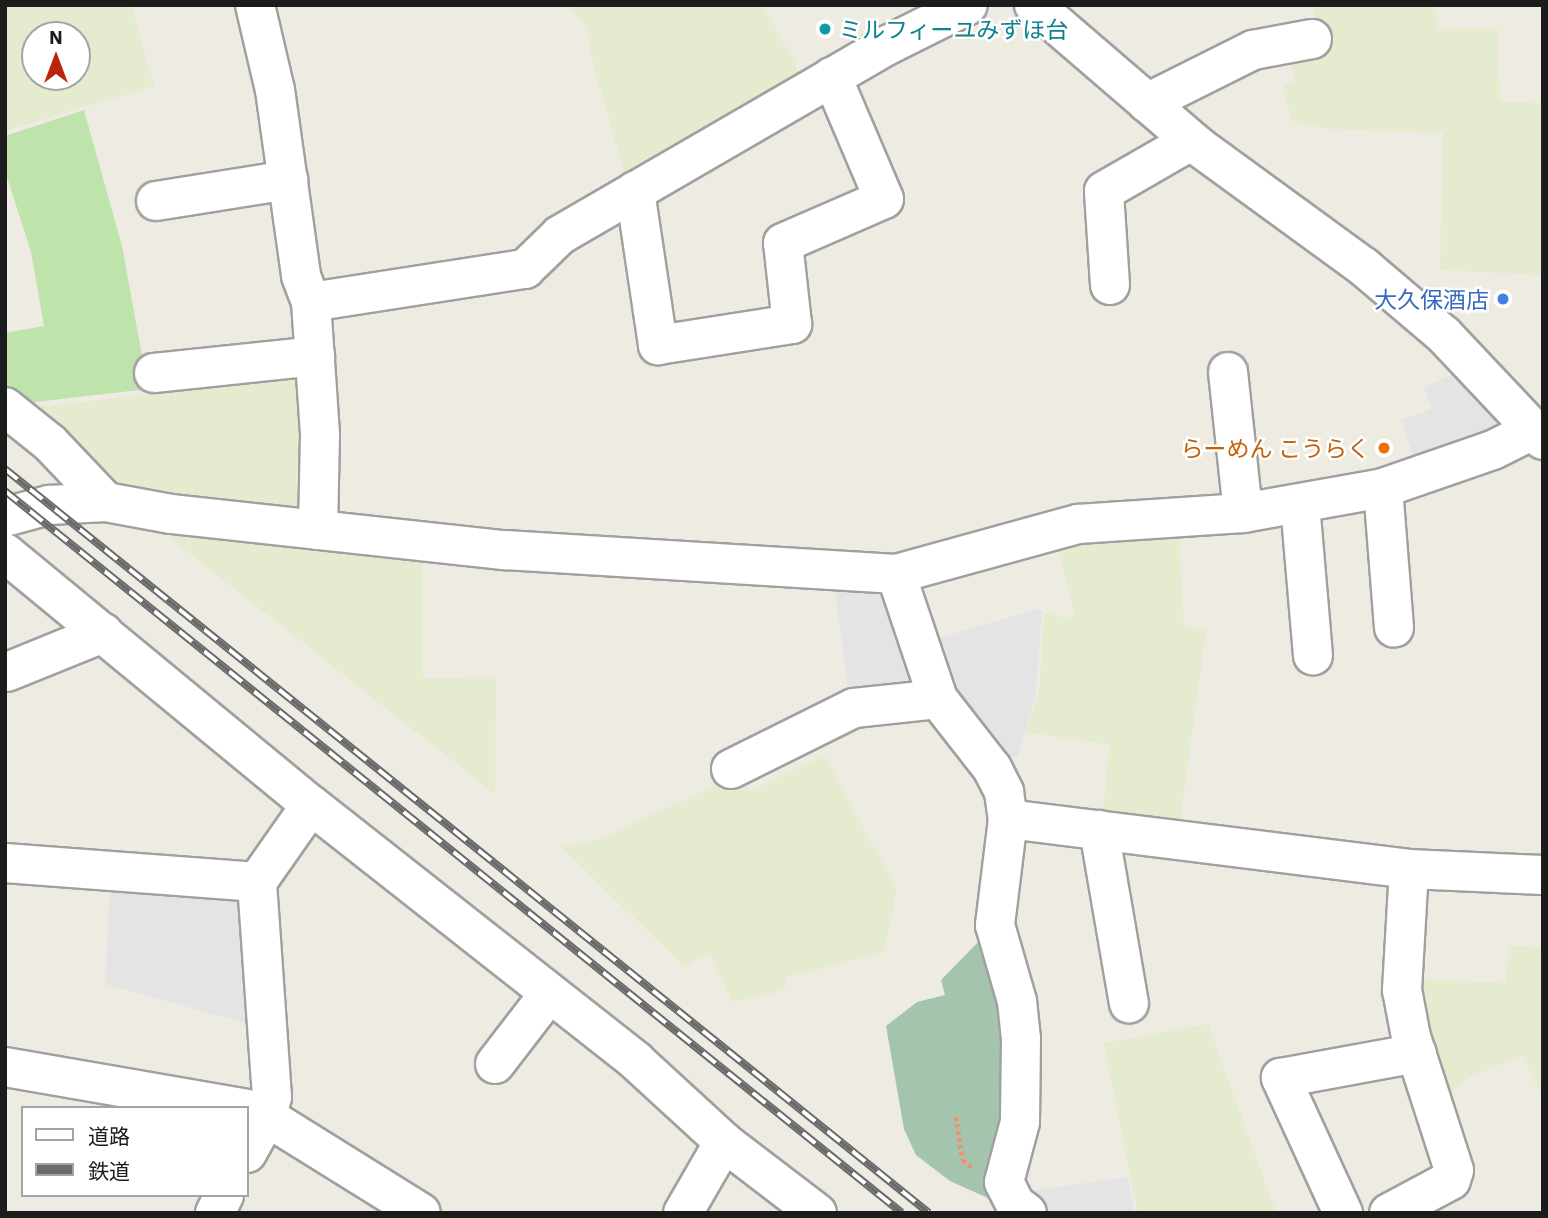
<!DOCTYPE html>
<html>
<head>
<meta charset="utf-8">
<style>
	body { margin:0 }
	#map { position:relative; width:1548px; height:1218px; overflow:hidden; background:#edebe2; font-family:"IBM Plex Sans","Noto Sans JP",sans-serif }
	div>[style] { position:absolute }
	.farmland>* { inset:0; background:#e5ebce }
	.grass>* { inset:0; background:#bfe4ab }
	.cemetery>* { inset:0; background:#a5c4ae }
	.parking>* { inset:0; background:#e4e4e4 }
	.path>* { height:4.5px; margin-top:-2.25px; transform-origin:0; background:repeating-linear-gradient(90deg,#f08f70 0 3.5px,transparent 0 7px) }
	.roads { filter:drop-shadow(2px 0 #a0a0a0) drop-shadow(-2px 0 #a0a0a0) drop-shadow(0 2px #a0a0a0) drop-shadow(0 -2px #a0a0a0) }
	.minor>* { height:38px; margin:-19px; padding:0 19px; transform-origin:19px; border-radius:19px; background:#fff }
	.rail>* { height:8px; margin-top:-4px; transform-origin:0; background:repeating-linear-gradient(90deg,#fff 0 16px,#6a6a6a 0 32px); box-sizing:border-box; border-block:2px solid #6a6a6a }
	.dots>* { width:19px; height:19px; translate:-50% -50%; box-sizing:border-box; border:4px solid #fff; border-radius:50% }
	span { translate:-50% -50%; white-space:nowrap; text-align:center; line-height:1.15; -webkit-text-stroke:5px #fff; paint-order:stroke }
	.culture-label { font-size:23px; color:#0d838f }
	.left { translate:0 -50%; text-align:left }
	.shop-label { font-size:23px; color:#366cbe }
	.right { translate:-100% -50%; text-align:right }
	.food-label { font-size:23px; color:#c56008 }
	.frame { position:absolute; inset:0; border:7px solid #1c1c1c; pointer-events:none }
	.legend { position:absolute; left:21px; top:1106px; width:228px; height:91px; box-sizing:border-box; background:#fff; border:2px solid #a4a4a4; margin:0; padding:9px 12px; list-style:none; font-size:21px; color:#1c1c1c }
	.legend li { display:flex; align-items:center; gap:14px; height:35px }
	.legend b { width:35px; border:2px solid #a4a4a4 }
	.north { position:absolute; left:21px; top:21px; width:70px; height:70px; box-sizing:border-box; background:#fff; border:2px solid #a4a4a4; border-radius:50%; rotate:0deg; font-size:19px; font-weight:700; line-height:28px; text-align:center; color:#1c1c1c }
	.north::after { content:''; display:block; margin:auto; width:24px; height:32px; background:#ba250e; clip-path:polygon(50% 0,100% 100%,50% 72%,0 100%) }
</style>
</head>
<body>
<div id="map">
	<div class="farmland">
		<i style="clip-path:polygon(evenodd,5px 5px,131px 5px,154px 86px,5px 131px,5px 5px,77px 35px,77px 77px,35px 77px,35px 35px,77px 35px)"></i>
		<i style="clip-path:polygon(567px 5px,763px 5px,802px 77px,626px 179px,591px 56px,588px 27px)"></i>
		<i style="clip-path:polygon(1313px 5px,1434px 5px,1438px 29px,1497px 28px,1500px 102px,1543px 103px,1543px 275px,1440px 270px,1443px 133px,1328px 129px,1292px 121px,1283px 85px,1296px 83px,1290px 57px,1321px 51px)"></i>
		<i style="clip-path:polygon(297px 378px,301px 516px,126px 488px,96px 473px,45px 425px,36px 407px)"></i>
		<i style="clip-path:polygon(1178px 530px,1184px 626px,1206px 630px,1179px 829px,1102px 818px,1110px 745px,1026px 732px,1039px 693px,1044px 613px,1070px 619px,1074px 612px,1057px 543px)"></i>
		<i style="clip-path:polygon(172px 531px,423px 556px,423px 678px,496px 679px,495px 794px,171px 539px)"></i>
		<i style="clip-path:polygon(824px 755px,897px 890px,884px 952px,787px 977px,784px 990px,733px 1002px,710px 953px,685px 967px,561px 847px,604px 838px,724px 781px,753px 790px)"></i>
		<i style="clip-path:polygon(1509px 946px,1543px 947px,1543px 1099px,1522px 1055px,1469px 1078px,1443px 1099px,1413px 979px,1506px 983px)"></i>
		<i style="clip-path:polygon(1208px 1024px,1276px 1213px,1138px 1213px,1104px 1043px)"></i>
	</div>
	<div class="grass">
		<i style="clip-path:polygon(84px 110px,122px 246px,148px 389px,18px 404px,5px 394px,5px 333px,44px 326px,31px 252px,5px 171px,5px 136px)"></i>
	</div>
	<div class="cemetery">
		<i style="clip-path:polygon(988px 932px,1007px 1002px,999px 1203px,950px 1181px,916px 1155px,904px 1129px,886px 1026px,917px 1002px,945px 995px,941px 980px)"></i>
	</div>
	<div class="parking">
		<i style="clip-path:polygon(1454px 374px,1497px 422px,1494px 434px,1415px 462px,1401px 420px,1432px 409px,1423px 387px)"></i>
		<i style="clip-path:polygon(834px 583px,879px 589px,894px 601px,922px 689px,849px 696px)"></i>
		<i style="clip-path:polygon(1037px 609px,1042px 611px,1036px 693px,1018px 756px,995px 762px,929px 641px)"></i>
		<i style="clip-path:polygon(110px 889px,239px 896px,249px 1024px,105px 984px)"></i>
		<i style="clip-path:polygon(1018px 1168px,1028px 1168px,1029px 1191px,1127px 1177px,1135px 1213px,1040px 1213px,1021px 1198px,1014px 1182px)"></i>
	</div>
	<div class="path">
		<i style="left:956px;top:1117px;width:44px;rotate:80.8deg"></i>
		<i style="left:963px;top:1160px;width:11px;rotate:41deg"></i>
	</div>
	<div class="roads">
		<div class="minor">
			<i style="left:255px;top:5px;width:87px;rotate:76.8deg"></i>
			<i style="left:275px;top:90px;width:188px;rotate:82deg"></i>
			<i style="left:301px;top:276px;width:28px;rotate:69deg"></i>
			<i style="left:311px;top:302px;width:133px;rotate:86.1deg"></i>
			<i style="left:320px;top:435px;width:95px;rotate:91.2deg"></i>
			<i style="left:1034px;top:5px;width:216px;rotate:40.7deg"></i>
			<i style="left:1198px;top:146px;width:205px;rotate:36.1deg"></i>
			<i style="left:1364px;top:267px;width:105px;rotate:40.4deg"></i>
			<i style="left:1444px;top:335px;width:144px;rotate:46.7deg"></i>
			<i style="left:1147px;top:103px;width:119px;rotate:-26.6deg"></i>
			<i style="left:1253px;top:50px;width:60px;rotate:-10.6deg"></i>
			<i style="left:635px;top:191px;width:156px;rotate:81.5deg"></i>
			<i style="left:658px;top:345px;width:136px;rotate:-8.9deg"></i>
			<i style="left:792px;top:324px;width:81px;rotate:-96.3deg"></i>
			<i style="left:783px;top:243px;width:110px;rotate:-23.5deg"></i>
			<i style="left:884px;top:199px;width:133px;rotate:-113.1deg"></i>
			<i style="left:156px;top:201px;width:134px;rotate:-9deg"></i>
			<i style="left:1110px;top:285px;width:94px;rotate:-93.7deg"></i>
			<i style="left:1104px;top:191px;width:100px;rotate:-29.9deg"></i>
			<i style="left:311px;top:302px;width:217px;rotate:-8.8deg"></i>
			<i style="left:525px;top:269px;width:49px;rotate:-44.2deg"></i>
			<i style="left:560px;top:235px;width:379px;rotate:-30.1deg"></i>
			<i style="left:888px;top:45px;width:89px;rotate:-26.6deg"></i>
			<i style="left:1228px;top:372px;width:142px;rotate:83.9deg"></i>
			<i style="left:154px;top:373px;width:162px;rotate:-6deg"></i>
			<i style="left:5px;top:407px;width:58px;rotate:38.7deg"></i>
			<i style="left:50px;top:443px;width:81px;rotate:46.5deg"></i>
			<i style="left:1383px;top:488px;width:140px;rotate:85.5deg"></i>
			<i style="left:1300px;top:504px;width:152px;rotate:85.1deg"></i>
			<i style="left:5px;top:517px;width:46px;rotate:-15.3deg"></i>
			<i style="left:49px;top:505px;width:57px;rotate:-3deg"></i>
			<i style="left:106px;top:502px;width:66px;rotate:10.5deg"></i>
			<i style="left:171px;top:514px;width:336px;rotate:6.2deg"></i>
			<i style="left:505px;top:550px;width:392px;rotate:3.5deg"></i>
			<i style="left:896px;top:574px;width:189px;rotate:-15.4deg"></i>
			<i style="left:1078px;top:524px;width:165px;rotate:-3.8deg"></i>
			<i style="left:1243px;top:513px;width:142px;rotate:-10.1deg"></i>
			<i style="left:1383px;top:488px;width:116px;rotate:-19.1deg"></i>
			<i style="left:1493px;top:450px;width:45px;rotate:-26.6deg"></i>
			<i style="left:5px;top:553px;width:396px;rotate:39.5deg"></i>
			<i style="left:311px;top:805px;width:414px;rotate:38.2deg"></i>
			<i style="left:636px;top:1061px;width:120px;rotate:42.6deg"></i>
			<i style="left:724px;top:1142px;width:117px;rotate:37.4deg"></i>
			<i style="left:896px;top:574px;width:132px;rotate:71.4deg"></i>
			<i style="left:938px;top:699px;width:88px;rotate:52deg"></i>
			<i style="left:992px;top:768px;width:27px;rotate:63deg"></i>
			<i style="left:1004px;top:792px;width:27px;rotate:82deg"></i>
			<i style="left:1008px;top:819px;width:107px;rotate:97deg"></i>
			<i style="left:995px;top:925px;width:79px;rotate:73.9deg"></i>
			<i style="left:1017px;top:1001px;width:38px;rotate:84deg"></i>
			<i style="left:1021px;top:1039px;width:83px;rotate:90.7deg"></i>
			<i style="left:1020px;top:1122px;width:62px;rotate:104.9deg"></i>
			<i style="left:1004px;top:1182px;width:25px;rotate:63deg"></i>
			<i style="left:1015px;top:1204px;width:15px;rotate:37deg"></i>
			<i style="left:7px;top:672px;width:104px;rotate:-22.1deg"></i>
			<i style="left:731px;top:769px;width:137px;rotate:-26.4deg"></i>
			<i style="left:854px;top:708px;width:84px;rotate:-6.1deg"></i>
			<i style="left:1008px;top:819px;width:404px;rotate:7.1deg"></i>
			<i style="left:1409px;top:869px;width:134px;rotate:2.6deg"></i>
			<i style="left:1099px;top:830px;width:176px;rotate:80.2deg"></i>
			<i style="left:5px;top:863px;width:253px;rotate:4.3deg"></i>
			<i style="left:495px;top:1064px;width:88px;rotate:-52.4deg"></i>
			<i style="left:5px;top:1067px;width:242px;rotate:9.8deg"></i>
			<i style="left:247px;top:1109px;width:22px;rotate:22deg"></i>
			<i style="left:267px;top:1117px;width:181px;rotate:31.9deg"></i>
			<i style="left:247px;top:1153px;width:41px;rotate:-60.9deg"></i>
			<i style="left:267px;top:1117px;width:21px;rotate:-76deg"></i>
			<i style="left:272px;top:1097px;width:216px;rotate:-94deg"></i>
			<i style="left:257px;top:882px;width:94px;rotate:-55deg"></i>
			<i style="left:215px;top:1213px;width:20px;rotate:-63deg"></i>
			<i style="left:683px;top:1213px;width:82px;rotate:-60deg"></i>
			<i style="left:1343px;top:1213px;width:149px;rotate:-114.7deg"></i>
			<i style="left:1281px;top:1078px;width:138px;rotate:-10.4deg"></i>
			<i style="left:1389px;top:1213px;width:70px;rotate:-28deg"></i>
			<i style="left:1451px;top:1180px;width:10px;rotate:-73deg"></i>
			<i style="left:1454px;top:1170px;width:140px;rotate:-107.9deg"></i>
			<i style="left:1411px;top:1037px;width:48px;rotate:-100.8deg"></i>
			<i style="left:1402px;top:990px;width:121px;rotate:-86.7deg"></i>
		</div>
	</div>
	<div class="rail">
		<i style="left:5px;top:469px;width:1186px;rotate:38.84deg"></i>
		<i style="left:5px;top:491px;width:1151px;rotate:38.83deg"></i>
	</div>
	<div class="dots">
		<i style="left:825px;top:29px;background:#0f9aa8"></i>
		<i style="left:1503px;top:299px;background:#3f7fe0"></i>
		<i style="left:1384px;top:448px;background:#e8710a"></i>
	</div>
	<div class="culture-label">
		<span class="left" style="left:839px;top:29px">ミルフィーユみずほ台</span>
	</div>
	<div class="shop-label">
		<span class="right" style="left:1489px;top:299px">大久保酒店</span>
	</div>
	<div class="food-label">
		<span class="right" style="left:1370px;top:448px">らーめん こうらく</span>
	</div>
	<div class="frame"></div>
	<ul class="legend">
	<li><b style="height:9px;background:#fff"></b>道路</li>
	<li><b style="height:9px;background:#6a6a6a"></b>鉄道</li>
	</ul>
	<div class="north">N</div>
</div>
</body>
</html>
